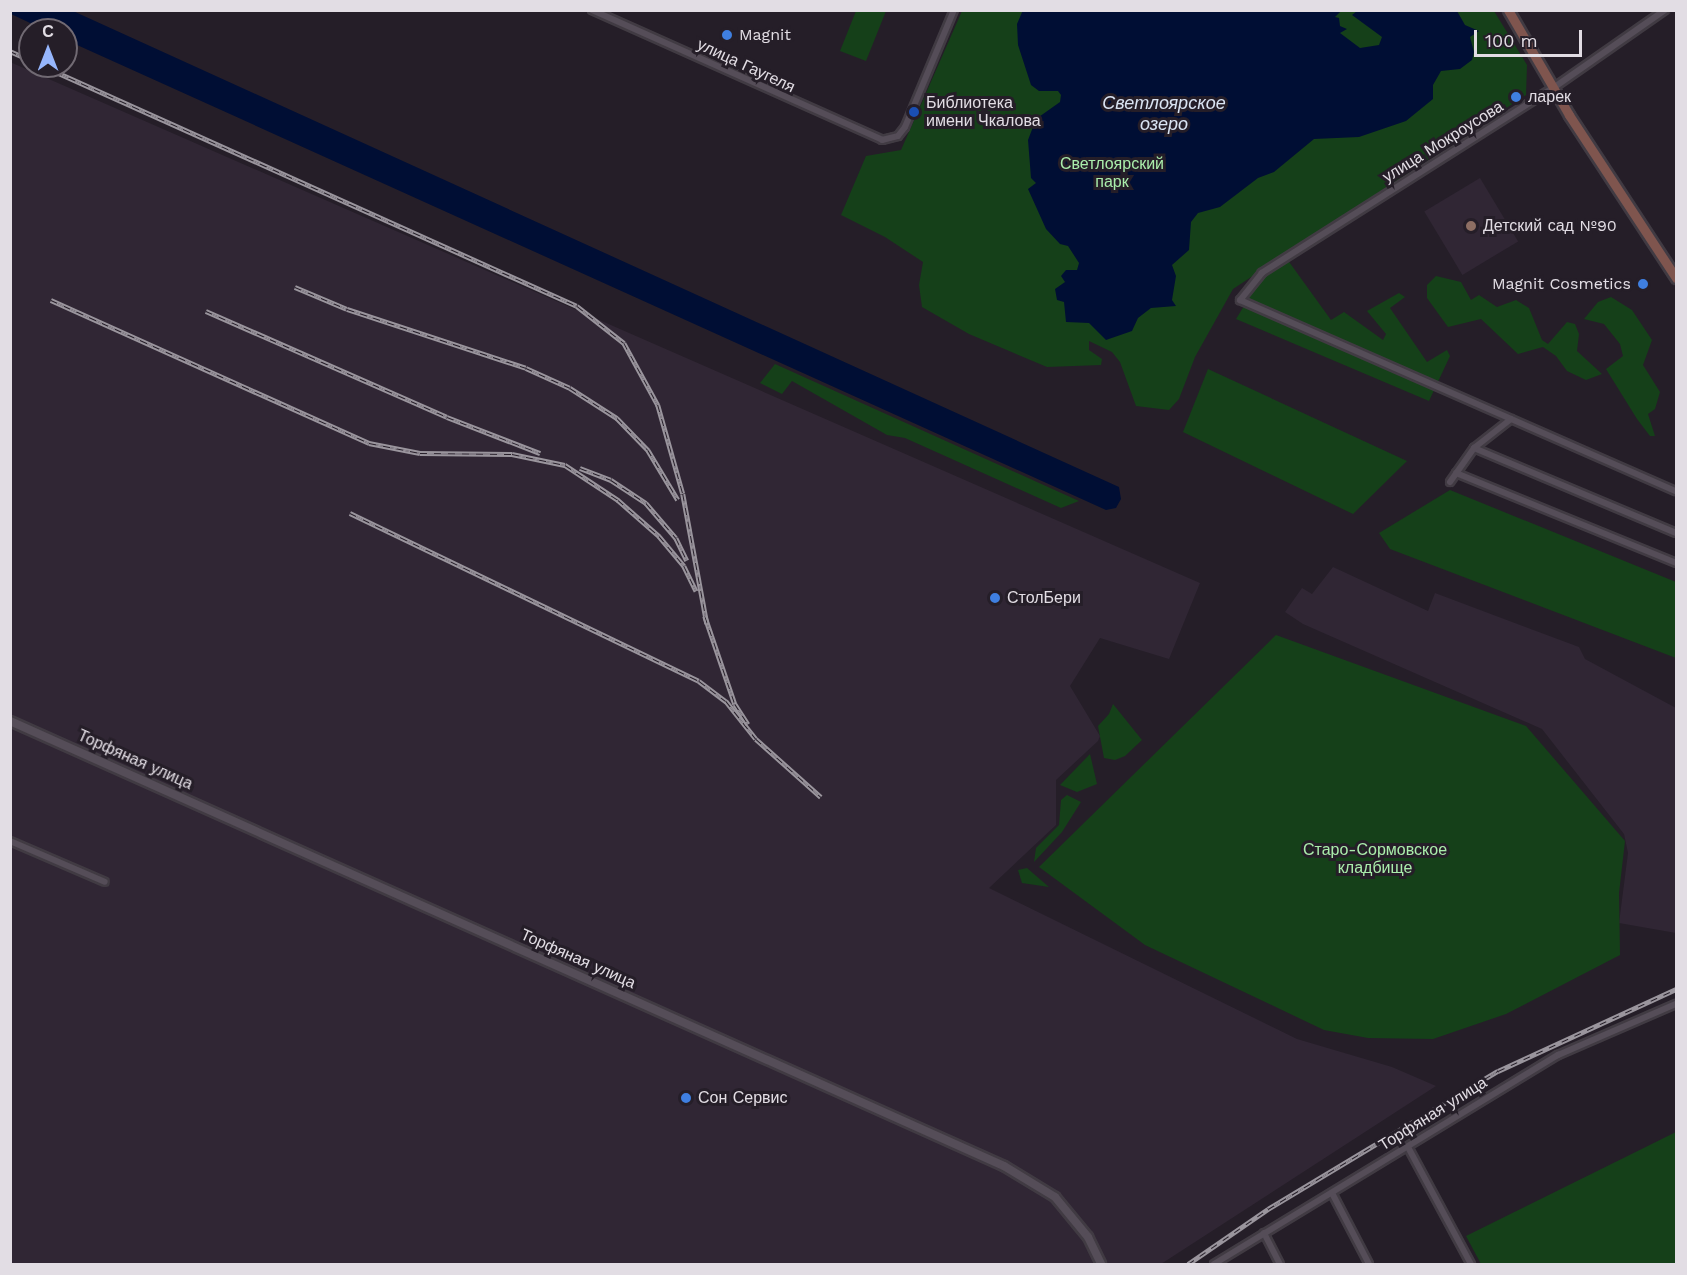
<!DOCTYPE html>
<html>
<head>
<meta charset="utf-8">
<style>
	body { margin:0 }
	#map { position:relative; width:1687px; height:1275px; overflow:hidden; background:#251e28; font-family:"Work Sans",sans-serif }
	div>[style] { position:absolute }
	.built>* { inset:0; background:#302634; transform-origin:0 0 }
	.green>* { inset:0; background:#154019 }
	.water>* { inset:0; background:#000e34 }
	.roads { filter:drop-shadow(2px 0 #413b43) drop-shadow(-2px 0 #413b43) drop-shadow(0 2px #413b43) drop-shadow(0 -2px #413b43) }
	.minor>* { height:6px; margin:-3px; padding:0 3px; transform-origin:3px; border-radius:3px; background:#554d58 }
	.tertiary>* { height:8px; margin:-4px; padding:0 4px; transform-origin:4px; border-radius:4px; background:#554d58 }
	.secondary>* { height:9px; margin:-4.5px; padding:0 4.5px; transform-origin:4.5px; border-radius:4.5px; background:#7f554e }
	.rail>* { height:4.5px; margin-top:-2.25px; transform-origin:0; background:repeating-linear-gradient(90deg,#251e28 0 7px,#9a959d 0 14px); box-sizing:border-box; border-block:2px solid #9a959d }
	.dots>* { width:16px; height:16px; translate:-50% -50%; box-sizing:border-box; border:3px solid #251e28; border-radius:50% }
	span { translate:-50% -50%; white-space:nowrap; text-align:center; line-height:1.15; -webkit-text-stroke:6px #251e28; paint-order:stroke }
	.poi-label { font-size:16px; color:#e2dde4 }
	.left { translate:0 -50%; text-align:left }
	.right { translate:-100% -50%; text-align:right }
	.street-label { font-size:16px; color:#e2dde4 }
	.park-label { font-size:16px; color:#aaedab }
	.water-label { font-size:18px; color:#dae4f3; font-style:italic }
	.frame { position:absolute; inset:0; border:12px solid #e2dde4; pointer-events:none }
	.north { position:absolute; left:18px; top:18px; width:60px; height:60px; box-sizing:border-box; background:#251e28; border:2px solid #716a73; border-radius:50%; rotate:0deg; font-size:16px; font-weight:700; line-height:24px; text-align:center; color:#e2dde4 }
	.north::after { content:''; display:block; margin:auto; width:21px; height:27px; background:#96b6fd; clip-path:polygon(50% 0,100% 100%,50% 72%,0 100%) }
	.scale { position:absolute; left:1474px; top:30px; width:108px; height:27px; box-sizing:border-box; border:3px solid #e2dde4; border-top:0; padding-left:8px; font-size:18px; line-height:21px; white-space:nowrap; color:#e2dde4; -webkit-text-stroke:4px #251e28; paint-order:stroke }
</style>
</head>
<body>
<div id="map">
	<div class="built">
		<i style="clip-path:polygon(10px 62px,1200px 583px,1169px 659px,1100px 638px,1070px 686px,1100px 736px,1098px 741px,1056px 780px,1056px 825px,989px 888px,1297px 1039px,1392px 1067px,1436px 1086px,1161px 1264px,11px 1264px)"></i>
		<i style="left:1480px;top:178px;width:74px;height:65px;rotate:59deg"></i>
		<i style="clip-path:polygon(1333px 567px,1428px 611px,1435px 593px,1579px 647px,1585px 659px,1676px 708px,1676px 933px,1619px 923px,1628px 853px,1624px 834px,1542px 729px,1303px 624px,1285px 612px,1302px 588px,1312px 594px)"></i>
	</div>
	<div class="green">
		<i style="clip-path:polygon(856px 11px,886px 11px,866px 61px,840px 51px)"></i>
		<i style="clip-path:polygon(962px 11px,1494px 11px,1527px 65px,1526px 95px,1233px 289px,1195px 357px,1179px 399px,1169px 410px,1136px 406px,1120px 362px,1112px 352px,1089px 341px,1089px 350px,1102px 359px,1101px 365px,1047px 367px,969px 334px,922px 307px,919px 285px,923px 262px,885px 237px,841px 215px,866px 156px,901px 150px)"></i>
		<i style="clip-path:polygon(1287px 259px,1331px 320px,1344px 312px,1383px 340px,1386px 334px,1367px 311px,1399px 293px,1405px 297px,1390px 308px,1427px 362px,1447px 350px,1450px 356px,1429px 401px,1236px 319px,1263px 275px)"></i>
		<i style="clip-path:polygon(1436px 276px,1461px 282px,1471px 300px,1479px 295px,1497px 307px,1516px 300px,1529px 308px,1542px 340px,1548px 344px,1567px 322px,1575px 324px,1579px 334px,1577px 351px,1602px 374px,1586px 380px,1567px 371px,1556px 356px,1543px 347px,1518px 354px,1481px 319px,1448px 327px,1427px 298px,1427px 285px)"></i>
		<i style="clip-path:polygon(1611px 297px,1632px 310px,1652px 340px,1643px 365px,1660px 392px,1655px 409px,1648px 414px,1655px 436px,1650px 436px,1637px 419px,1606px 369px,1623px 356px,1620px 344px,1604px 324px,1584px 319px,1598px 302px)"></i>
		<i style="clip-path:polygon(775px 364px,1079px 501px,1061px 508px,905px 438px,887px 435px,792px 381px,782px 394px,760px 383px)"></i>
		<i style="clip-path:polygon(1208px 369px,1407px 461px,1353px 514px,1183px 432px)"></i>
		<i style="clip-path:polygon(1450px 490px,1676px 582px,1676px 658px,1390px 549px,1379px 533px)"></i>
		<i style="clip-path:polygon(1276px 635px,1526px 726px,1625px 841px,1619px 893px,1620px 955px,1506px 1014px,1433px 1039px,1368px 1038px,1324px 1030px,1145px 945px,1039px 867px)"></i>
		<i style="clip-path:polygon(1113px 704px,1142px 740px,1125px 756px,1115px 760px,1104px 758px,1098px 726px,1109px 714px)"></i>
		<i style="clip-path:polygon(1090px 754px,1097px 784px,1077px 792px,1060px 785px)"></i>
		<i style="clip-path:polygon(1067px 795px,1081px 802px,1062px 832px,1034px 862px,1036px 848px,1059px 825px,1061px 800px)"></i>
		<i style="clip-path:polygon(1027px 868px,1049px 887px,1022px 883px,1018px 870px)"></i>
		<i style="clip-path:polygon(1676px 1132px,1676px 1264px,1481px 1264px,1466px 1236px)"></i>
	</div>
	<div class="water">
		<i style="clip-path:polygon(11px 10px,73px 11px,1119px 487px,1121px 499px,1116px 508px,1106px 510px,66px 40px,66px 30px,45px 30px,11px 14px)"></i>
		<i style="clip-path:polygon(1023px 10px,1341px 11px,1335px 17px,1339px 18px,1340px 26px,1347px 29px,1340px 33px,1360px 48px,1379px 45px,1382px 37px,1352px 15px,1357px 11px,1457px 11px,1465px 25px,1479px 31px,1470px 37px,1474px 52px,1472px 60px,1460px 69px,1441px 71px,1433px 85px,1433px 99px,1406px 121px,1359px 137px,1314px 139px,1274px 172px,1258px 178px,1220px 207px,1198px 213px,1191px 222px,1189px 250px,1172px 265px,1176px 276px,1172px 300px,1176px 306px,1151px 308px,1138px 318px,1132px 331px,1106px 340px,1089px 323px,1066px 322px,1064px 302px,1057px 300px,1055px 289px,1065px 282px,1061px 276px,1066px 270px,1077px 270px,1079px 263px,1068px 246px,1060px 244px,1046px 229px,1028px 189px,1036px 183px,1031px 178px,1028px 140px,1036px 119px,1060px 102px,1061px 95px,1058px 91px,1039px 91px,1031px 85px,1018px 45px,1017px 24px)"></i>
	</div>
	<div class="roads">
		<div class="minor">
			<i style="left:592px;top:10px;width:318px;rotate:24.1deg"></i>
			<i style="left:882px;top:140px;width:16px;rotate:-14deg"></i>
			<i style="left:898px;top:136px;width:11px;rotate:-52deg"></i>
			<i style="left:905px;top:127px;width:127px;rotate:-67.3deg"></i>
			<i style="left:1665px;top:10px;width:136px;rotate:145.1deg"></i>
			<i style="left:1553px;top:88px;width:345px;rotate:147.6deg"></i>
			<i style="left:1262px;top:273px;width:35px;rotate:129deg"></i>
			<i style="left:1240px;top:300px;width:476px;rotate:23.7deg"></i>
			<i style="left:1474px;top:448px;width:219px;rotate:22.8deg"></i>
			<i style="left:1456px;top:473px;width:238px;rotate:22.2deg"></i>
			<i style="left:1450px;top:482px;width:42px;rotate:-54.8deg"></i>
			<i style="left:1474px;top:448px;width:47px;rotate:-38.1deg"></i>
			<i style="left:10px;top:841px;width:103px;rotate:23.3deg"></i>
			<i style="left:1409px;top:1149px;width:131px;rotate:61.7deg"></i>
			<i style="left:1332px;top:1193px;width:80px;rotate:62.5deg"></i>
			<i style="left:1264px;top:1233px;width:35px;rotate:63deg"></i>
			<i style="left:1214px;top:1264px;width:403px;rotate:-31.3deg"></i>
			<i style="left:1558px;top:1055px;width:129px;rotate:-23.4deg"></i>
		</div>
		<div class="tertiary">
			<i style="left:10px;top:721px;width:1089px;rotate:24.12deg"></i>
			<i style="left:1004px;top:1166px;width:60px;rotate:31.3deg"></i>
			<i style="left:1055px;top:1197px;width:52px;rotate:50.5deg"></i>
			<i style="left:1088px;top:1237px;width:30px;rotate:64deg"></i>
		</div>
		<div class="secondary">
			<i style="left:1508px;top:10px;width:121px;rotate:59.8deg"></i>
			<i style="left:1569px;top:115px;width:195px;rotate:56.7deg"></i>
		</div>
	</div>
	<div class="rail">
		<i style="left:10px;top:51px;width:22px;rotate:24deg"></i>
		<i style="left:43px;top:66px;width:585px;rotate:24.2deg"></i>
		<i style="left:577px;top:306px;width:60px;rotate:38.2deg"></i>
		<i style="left:624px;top:343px;width:71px;rotate:61.3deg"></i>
		<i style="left:658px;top:405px;width:92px;rotate:74.3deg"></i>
		<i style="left:683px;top:494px;width:132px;rotate:79.5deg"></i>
		<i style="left:295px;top:287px;width:56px;rotate:22.9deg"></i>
		<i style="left:347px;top:309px;width:188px;rotate:18.2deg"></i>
		<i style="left:526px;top:368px;width:48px;rotate:24.4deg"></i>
		<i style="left:570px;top:388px;width:56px;rotate:32.6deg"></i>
		<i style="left:617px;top:418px;width:45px;rotate:45.9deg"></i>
		<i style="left:648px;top:450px;width:58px;rotate:59deg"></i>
		<i style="left:51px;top:300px;width:349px;rotate:24.2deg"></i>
		<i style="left:369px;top:443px;width:52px;rotate:11.1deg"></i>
		<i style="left:420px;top:453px;width:92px;rotate:0.6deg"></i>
		<i style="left:512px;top:454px;width:54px;rotate:11.7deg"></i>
		<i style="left:565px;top:465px;width:64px;rotate:33.4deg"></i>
		<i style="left:618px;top:500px;width:55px;rotate:41.3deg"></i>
		<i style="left:659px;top:536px;width:39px;rotate:50deg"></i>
		<i style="left:684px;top:566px;width:28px;rotate:64deg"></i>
		<i style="left:206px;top:311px;width:263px;rotate:23.7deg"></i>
		<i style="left:447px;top:417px;width:100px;rotate:21.2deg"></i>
		<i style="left:580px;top:468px;width:33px;rotate:21deg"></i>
		<i style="left:611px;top:480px;width:42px;rotate:33.3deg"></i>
		<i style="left:646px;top:503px;width:46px;rotate:49.4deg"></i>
		<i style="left:676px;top:538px;width:25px;rotate:64deg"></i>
		<i style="left:350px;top:513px;width:387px;rotate:25.7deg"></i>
		<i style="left:699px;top:681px;width:34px;rotate:37deg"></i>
		<i style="left:726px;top:701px;width:48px;rotate:51.7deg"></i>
		<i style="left:756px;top:739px;width:87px;rotate:41.7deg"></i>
		<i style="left:705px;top:616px;width:93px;rotate:71.2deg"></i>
		<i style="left:735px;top:704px;width:24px;rotate:57deg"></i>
		<i style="left:1188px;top:1264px;width:97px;rotate:-34.5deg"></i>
		<i style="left:1268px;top:1209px;width:268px;rotate:-31deg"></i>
		<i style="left:1498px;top:1071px;width:196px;rotate:-24.7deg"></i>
	</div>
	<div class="dots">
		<i style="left:727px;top:35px;background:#3f7fe0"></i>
		<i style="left:1516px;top:97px;background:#3f7fe0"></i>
		<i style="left:914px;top:112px;background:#1a4fb4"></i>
		<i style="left:1471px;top:226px;background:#8d6e63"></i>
		<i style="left:1643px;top:284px;background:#3f7fe0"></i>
		<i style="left:995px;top:598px;background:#3f7fe0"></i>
		<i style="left:686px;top:1098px;background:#3f7fe0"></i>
	</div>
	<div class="poi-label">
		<span class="left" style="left:739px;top:35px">Magnit</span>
		<span class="left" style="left:1528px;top:97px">ларек</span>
		<span class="left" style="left:926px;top:112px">Библиотека<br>имени Чкалова</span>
		<span class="left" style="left:1483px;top:226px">Детский сад №90</span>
		<span class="right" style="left:1631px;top:284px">Magnit Cosmetics</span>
		<span class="left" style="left:1007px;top:598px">СтолБери</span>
		<span class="left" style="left:698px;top:1098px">Сон Сервис</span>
	</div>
	<div class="street-label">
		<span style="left:746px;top:66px;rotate:25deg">улица Гаугеля</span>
		<span style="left:1443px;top:142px;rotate:-32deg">улица Мокроусова</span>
		<span style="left:135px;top:760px;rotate:24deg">Торфяная улица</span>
		<span style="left:578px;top:959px;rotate:24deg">Торфяная улица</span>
		<span style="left:1433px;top:1114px;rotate:-32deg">Торфяная улица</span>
	</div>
	<div class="park-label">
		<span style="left:1112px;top:173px">Светлоярский<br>парк</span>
		<span style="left:1375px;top:859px">Старо-Сормовское<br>кладбище</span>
	</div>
	<div class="water-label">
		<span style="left:1164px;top:114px">Светлоярское<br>озеро</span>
	</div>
	<div class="frame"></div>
	<div class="north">С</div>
	<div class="scale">100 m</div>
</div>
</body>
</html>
